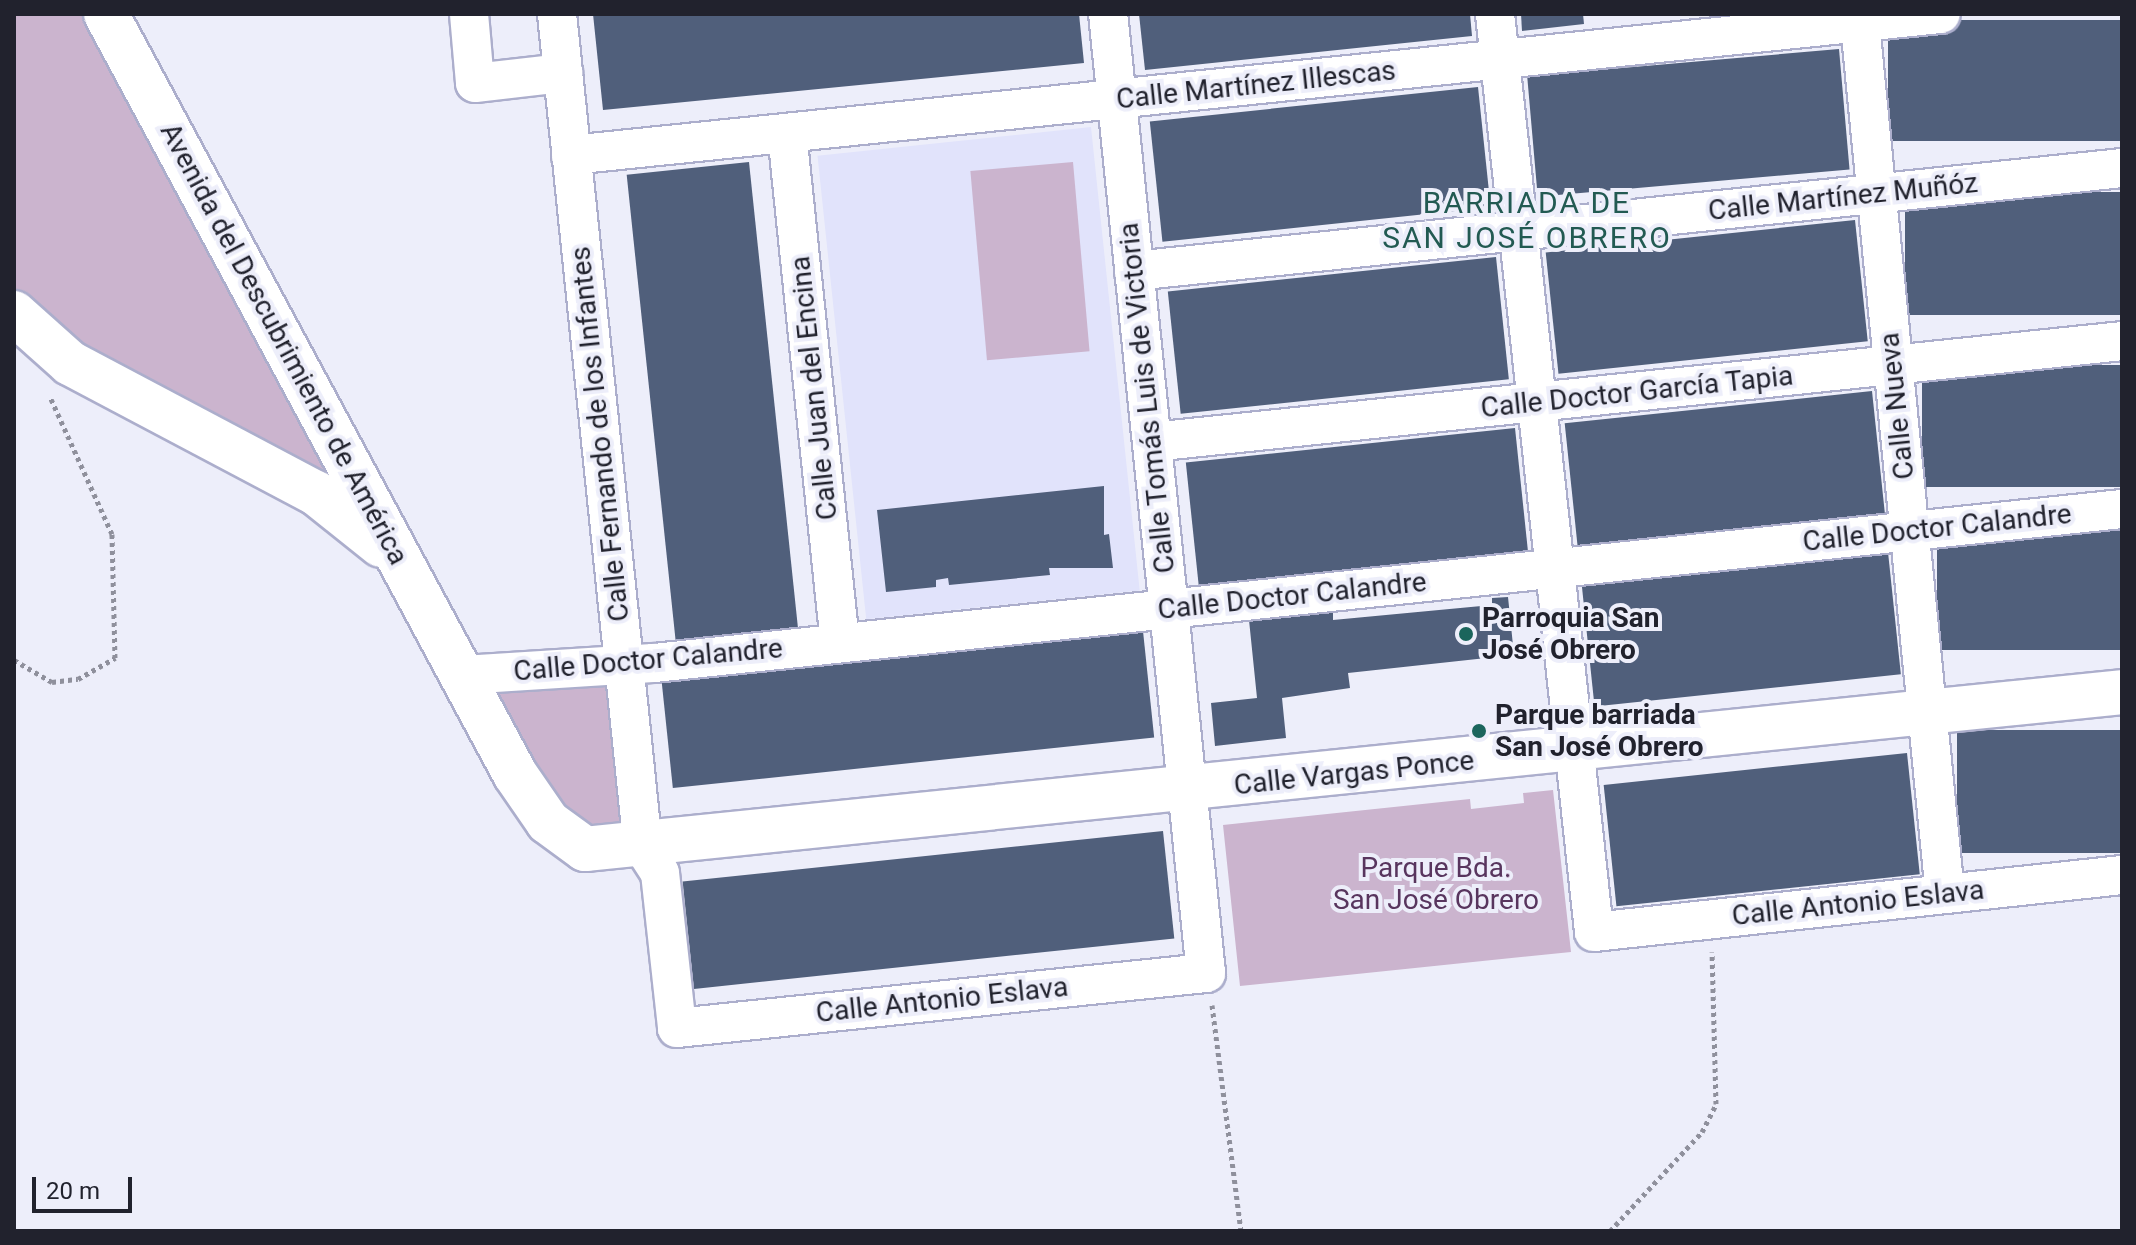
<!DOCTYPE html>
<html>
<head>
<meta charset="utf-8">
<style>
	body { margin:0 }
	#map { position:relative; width:2136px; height:1245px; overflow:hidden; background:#edeefa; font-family:Roboto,sans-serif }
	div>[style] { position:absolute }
	.built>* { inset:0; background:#e1e3fb; transform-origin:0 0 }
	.green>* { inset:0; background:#cbb4ce; transform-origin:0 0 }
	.building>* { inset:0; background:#505f7b; transform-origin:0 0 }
	.path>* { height:5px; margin-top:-2.5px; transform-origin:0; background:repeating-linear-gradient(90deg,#8f909c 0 4px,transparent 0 8px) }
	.roads { filter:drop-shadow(2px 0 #acaecc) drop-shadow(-2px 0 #acaecc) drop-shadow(0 2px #acaecc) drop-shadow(0 -2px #acaecc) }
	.minor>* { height:38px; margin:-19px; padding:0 19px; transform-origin:19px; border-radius:19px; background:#fff }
	.tertiary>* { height:44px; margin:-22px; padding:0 22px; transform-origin:22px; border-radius:22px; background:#fff }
	.dots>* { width:22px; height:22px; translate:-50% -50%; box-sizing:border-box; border:4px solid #edeefa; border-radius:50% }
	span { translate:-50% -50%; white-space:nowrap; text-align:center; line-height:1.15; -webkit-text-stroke:8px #edeefa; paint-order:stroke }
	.street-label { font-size:28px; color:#21222d }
	.poi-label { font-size:28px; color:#21222d; font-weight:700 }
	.left { translate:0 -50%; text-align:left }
	.park-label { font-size:28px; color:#58355e }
	.neighbourhood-label { font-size:30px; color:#225a52; letter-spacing:2px }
	.frame { position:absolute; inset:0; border:16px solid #21222d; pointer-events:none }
	.scale { position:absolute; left:32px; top:1177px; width:100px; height:36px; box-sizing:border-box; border:4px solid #21222d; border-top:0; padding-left:10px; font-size:24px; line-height:28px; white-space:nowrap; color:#21222d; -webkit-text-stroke:6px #edeefa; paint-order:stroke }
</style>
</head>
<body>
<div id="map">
	<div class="built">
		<i style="left:1091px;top:127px;width:466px;height:275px;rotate:84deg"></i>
	</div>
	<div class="green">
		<i style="clip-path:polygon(14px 14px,105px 14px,401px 568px,14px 313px)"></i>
		<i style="left:1073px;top:162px;width:190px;height:103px;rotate:85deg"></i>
		<i style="clip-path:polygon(623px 662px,643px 847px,585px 849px,462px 675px)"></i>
		<i style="clip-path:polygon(1553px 790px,1571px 952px,1240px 986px,1223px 825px,1470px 799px,1471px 809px,1524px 803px,1523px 793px)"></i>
	</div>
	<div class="building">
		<i style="clip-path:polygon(593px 14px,1079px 14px,1084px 63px,603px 110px)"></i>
		<i style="clip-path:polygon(1139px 14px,1470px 14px,1472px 36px,1145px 70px)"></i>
		<i style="clip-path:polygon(1521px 14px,1583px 14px,1584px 24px,1522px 31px)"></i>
		<i style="left:2122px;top:20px;width:121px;height:234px;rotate:90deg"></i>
		<i style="left:1839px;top:49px;width:121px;height:313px;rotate:85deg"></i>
		<i style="left:1478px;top:87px;width:121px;height:330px;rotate:84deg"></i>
		<i style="left:749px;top:162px;width:468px;height:123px;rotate:84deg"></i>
		<i style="left:2122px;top:192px;width:123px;height:217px;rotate:90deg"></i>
		<i style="left:1855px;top:220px;width:122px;height:311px;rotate:84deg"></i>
		<i style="left:1496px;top:257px;width:123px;height:330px;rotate:84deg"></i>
		<i style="left:2122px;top:365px;width:122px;height:200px;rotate:90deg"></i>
		<i style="left:1872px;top:391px;width:123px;height:309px;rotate:84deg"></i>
		<i style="left:1515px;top:428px;width:123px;height:331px;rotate:84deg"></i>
		<i style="clip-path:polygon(1104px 486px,1104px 535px,1109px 534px,1113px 568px,1049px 568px,1050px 575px,949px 585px,948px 578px,936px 580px,936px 587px,886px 592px,877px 510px)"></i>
		<i style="left:2122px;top:528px;width:122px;height:185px;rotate:90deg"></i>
		<i style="left:1888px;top:552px;width:123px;height:308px;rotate:84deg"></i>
		<i style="clip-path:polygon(1508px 597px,1514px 655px,1348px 673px,1350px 688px,1282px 698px,1286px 738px,1215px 746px,1211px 703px,1257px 698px,1249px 620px,1333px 611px,1333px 620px,1492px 605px,1492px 598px)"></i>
		<i style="left:1143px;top:631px;width:107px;height:484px;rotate:84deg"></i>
		<i style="left:2122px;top:730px;width:123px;height:165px;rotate:90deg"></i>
		<i style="left:1907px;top:753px;width:122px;height:305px;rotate:84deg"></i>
		<i style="left:1163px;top:831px;width:108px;height:483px;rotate:84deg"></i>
	</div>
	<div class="path">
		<i style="left:14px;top:660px;width:44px;rotate:30.1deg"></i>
		<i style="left:52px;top:682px;width:26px;rotate:-7deg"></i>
		<i style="left:78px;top:679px;width:43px;rotate:-29.6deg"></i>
		<i style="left:115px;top:658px;width:124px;rotate:-91.4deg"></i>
		<i style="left:112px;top:534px;width:150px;rotate:-114.3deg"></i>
		<i style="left:1212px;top:1005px;width:228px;rotate:82.7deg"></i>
		<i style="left:1610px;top:1231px;width:135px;rotate:-47.1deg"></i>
		<i style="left:1702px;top:1132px;width:31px;rotate:-63deg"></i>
		<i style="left:1716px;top:1104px;width:152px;rotate:-91.5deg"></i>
	</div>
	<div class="roads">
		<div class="minor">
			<i style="left:469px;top:14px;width:69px;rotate:85deg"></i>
			<i style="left:475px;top:83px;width:89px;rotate:-6.5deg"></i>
			<i style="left:557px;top:14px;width:837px;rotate:84.11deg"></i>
			<i style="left:643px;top:847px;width:31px;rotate:57deg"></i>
			<i style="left:660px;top:873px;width:156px;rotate:83.7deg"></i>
			<i style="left:677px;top:1028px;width:532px;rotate:-5.94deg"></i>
			<i style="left:1206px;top:973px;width:964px;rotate:-95.83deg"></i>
			<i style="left:1495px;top:14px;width:923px;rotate:83.84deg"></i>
			<i style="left:1594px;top:932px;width:531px;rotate:-6.16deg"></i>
			<i style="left:1859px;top:14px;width:884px;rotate:84.42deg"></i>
			<i style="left:787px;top:133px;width:513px;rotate:84.07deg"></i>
			<i style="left:571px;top:155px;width:1377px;rotate:-5.88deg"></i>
			<i style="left:1134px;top:271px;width:993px;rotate:-5.95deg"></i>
			<i style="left:1152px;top:442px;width:975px;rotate:-5.94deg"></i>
			<i style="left:462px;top:675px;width:192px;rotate:-3.6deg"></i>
			<i style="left:654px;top:663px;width:1476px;rotate:-5.99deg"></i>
		</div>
		<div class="tertiary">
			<i style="left:106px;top:14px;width:863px;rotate:61.71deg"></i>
			<i style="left:515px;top:774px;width:58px;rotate:55.5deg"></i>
			<i style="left:548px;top:822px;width:46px;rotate:36.1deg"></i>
			<i style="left:585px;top:849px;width:1545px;rotate:-5.83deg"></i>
			<i style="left:14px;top:313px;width:75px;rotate:41.8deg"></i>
			<i style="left:70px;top:363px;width:278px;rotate:27.9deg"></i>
			<i style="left:316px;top:493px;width:83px;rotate:38.7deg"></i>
		</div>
	</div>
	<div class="dots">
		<i style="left:1466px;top:634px;background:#1b655c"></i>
		<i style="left:1479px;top:731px;background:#1b655c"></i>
	</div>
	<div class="street-label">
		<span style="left:1256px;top:85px;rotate:-6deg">Calle Martínez Illescas</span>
		<span style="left:1843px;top:197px;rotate:-6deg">Calle Martínez Muñóz</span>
		<span style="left:284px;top:344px;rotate:62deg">Avenida del Descubrimiento de América</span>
		<span style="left:814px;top:388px;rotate:-96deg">Calle Juan del Encina</span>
		<span style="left:1637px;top:392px;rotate:-6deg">Calle Doctor García Tapia</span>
		<span style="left:1147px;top:398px;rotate:-96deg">Calle Tomás Luis de Victoria</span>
		<span style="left:1897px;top:406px;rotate:-96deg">Calle Nueva</span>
		<span style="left:600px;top:434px;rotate:-96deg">Calle Fernando de los Infantes</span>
		<span style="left:1937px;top:528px;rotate:-6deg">Calle Doctor Calandre</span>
		<span style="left:1292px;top:596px;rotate:-6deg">Calle Doctor Calandre</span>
		<span style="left:648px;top:660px;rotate:-5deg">Calle Doctor Calandre</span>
		<span style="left:1354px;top:773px;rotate:-6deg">Calle Vargas Ponce</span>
		<span style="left:1858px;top:903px;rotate:-6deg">Calle Antonio Eslava</span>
		<span style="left:942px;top:1000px;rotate:-6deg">Calle Antonio Eslava</span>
	</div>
	<div class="poi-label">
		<span class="left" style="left:1482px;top:634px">Parroquia San<br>José Obrero</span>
		<span class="left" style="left:1495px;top:731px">Parque barriada<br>San José Obrero</span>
	</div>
	<div class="park-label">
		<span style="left:1436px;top:884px">Parque Bda.<br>San José Obrero</span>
	</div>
	<div class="neighbourhood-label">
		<span style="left:1527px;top:220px">BARRIADA DE<br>SAN JOSÉ OBRERO</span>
	</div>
	<div class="frame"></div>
	<div class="scale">20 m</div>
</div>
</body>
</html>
